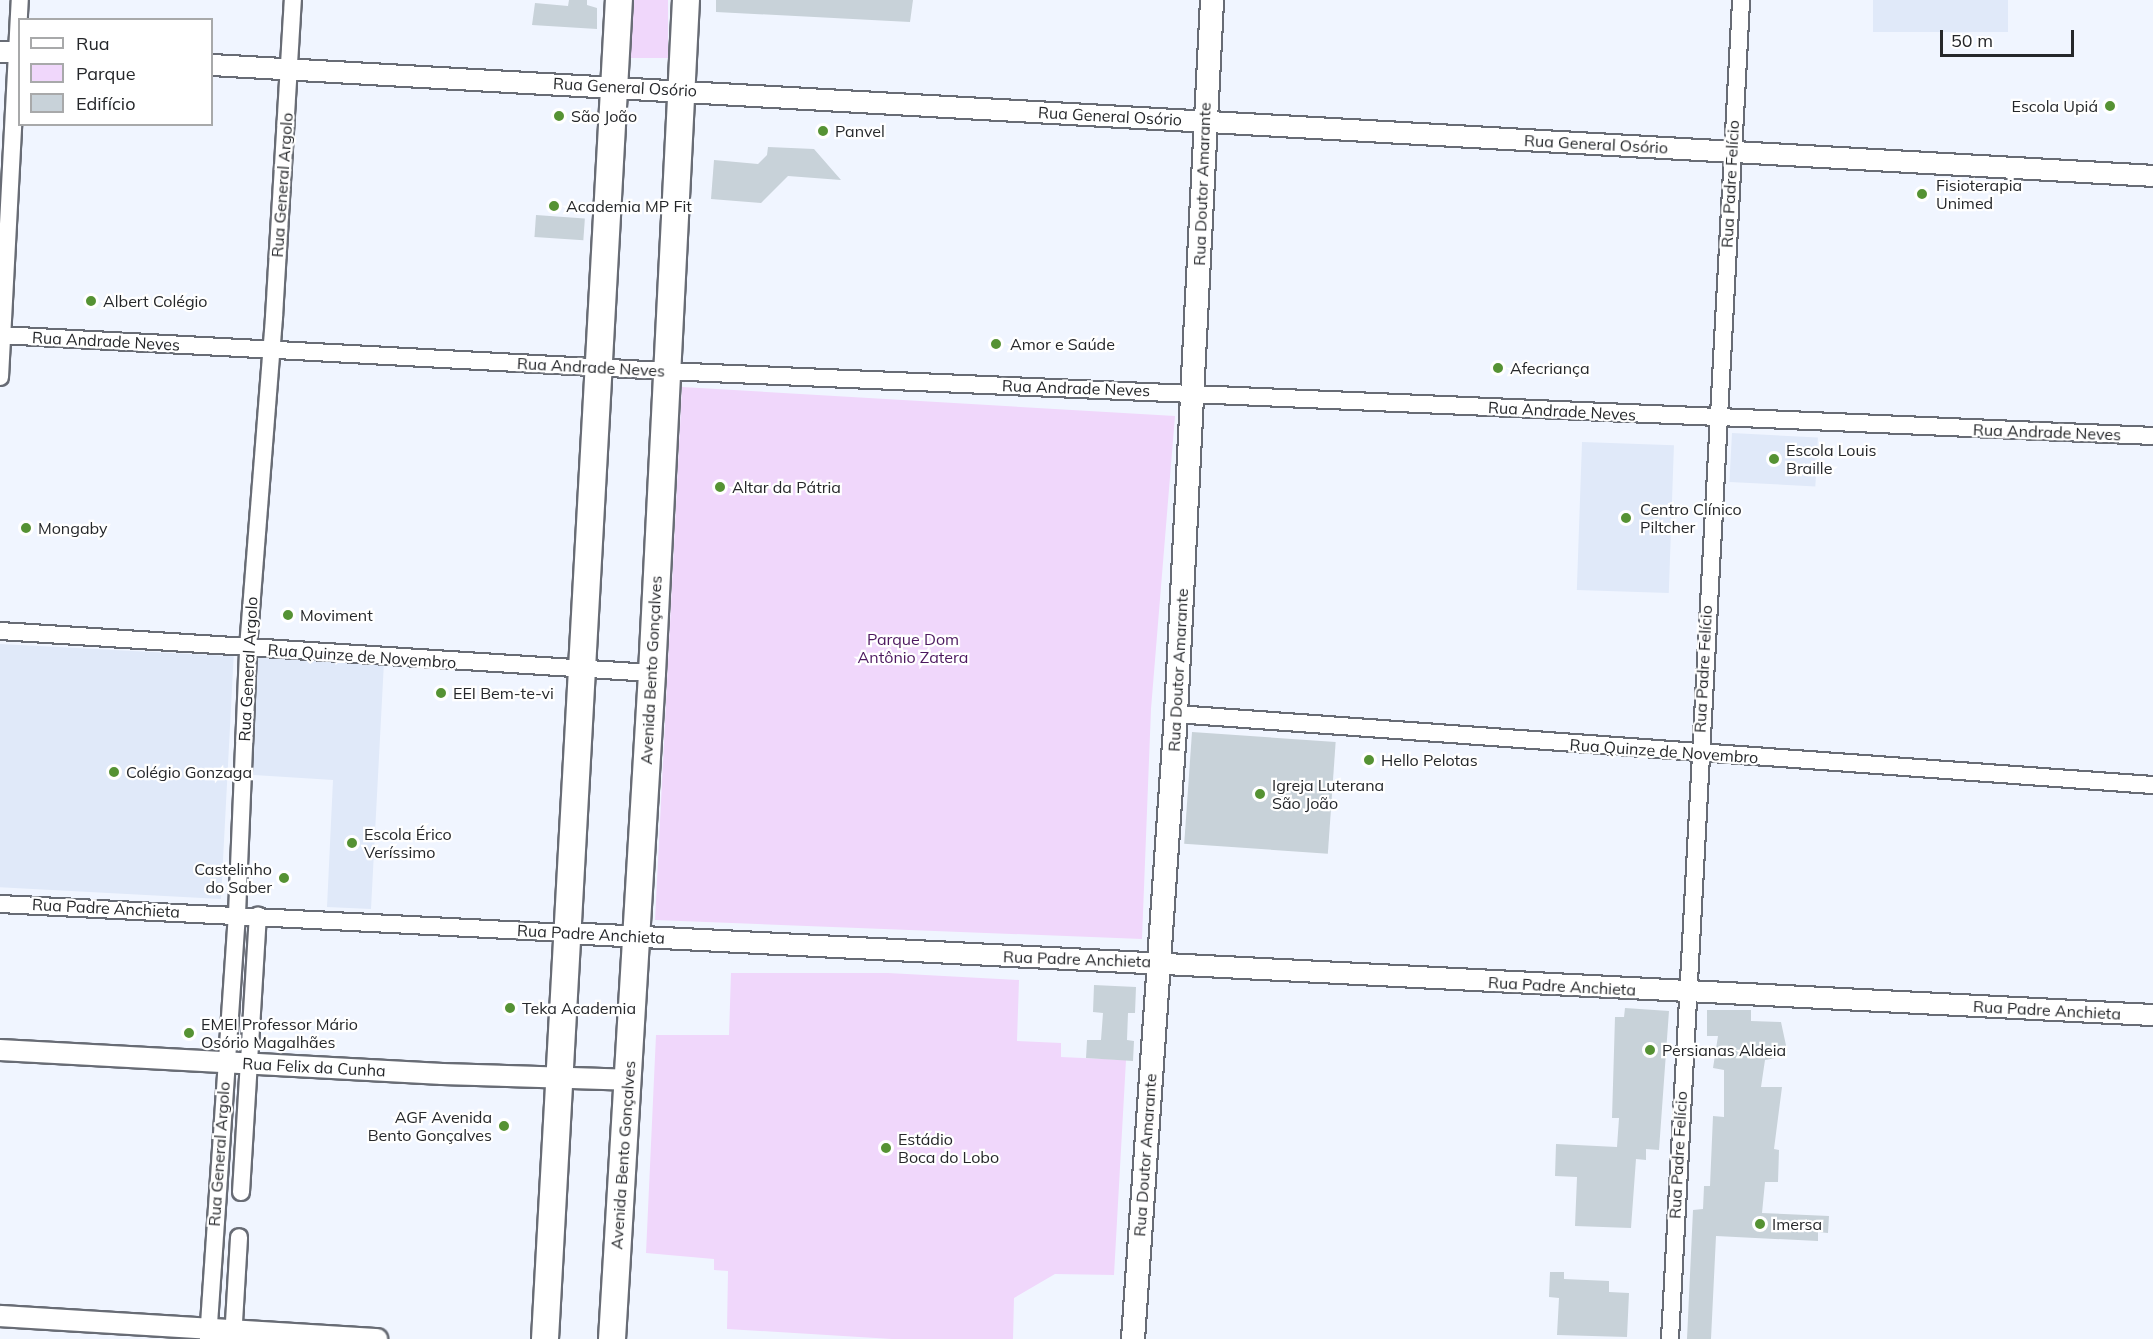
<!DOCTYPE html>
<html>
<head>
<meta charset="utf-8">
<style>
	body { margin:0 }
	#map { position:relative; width:2153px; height:1339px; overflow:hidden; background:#f0f5ff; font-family:Mulish,sans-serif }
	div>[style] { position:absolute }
	.built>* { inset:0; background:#e0e9f9; transform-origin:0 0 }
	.green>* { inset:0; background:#f0d7fb; transform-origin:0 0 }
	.building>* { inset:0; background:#c8d2d9; transform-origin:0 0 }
	.roads { filter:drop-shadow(2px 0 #686c75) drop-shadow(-2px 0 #686c75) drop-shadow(0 2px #686c75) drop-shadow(0 -2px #686c75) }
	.minor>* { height:16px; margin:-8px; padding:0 8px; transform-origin:8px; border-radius:8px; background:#fff }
	.tertiary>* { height:20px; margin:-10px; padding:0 10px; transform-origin:10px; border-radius:10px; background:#fff }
	.secondary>* { height:22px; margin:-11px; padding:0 11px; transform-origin:11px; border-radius:11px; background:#fff }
	.primary>* { height:26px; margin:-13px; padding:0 13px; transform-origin:13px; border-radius:13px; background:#fff }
	.dots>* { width:16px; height:16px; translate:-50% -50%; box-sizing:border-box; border:3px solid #fff; border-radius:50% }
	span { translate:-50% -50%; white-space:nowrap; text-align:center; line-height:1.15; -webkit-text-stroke:4.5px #fff; paint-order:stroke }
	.street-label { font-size:16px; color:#25272a }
	.poi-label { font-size:16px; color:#25272a }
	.right { translate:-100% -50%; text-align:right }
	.left { translate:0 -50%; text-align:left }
	.park-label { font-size:16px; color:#4c185f }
	.legend { position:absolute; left:18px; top:18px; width:195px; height:108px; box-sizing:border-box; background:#fff; border:2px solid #a8a9aa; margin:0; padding:8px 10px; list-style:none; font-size:18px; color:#25272a }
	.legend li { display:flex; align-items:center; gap:12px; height:30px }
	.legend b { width:30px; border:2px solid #a8a9aa }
	.scale { position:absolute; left:1940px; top:30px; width:134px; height:27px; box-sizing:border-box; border:3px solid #25272a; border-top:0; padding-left:8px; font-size:18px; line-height:21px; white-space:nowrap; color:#25272a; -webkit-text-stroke:4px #fff; paint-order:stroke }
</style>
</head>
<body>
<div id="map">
	<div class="built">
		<i style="left:1873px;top:0;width:135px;height:32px"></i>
		<i style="left:1732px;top:433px;width:86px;height:49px;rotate:3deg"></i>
		<i style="left:1582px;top:442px;width:92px;height:148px;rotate:2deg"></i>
		<i style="left:0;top:644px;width:234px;height:243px;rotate:3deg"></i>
		<i style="clip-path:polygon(258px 655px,384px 662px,371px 909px,327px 907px,333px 780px,252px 775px)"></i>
	</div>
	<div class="green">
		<i style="left:631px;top:0;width:37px;height:58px"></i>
		<i style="clip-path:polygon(682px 387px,1175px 416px,1151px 709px,1142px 939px,655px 920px)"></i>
		<i style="clip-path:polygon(731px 973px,888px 973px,1019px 980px,1017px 1041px,1061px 1043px,1061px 1057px,1126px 1060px,1114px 1275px,1055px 1274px,1014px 1298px,1013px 1339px,892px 1339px,727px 1329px,728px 1271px,714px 1270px,714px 1259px,646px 1253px,656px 1035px,729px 1035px)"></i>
	</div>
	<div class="building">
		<i style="clip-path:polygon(569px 0,587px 0,587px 5px,597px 8px,597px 29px,532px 25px,535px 3px,568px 6px)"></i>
		<i style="clip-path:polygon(716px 0,913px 0,910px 22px,716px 12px)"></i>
		<i style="clip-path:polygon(768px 147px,814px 149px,841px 180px,788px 176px,761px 203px,711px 199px,714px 160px,758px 164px,767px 155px)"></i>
		<i style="left:536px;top:215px;width:49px;height:22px;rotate:4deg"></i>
		<i style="left:1192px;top:732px;width:144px;height:112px;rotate:4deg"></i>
		<i style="clip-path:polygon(1094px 985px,1136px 987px,1135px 1013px,1128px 1013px,1127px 1040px,1134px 1041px,1133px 1061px,1086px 1058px,1087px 1040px,1101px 1040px,1103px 1013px,1093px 1012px)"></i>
		<i style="clip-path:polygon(1625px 1008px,1669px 1011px,1659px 1150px,1646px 1149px,1646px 1160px,1636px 1159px,1631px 1228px,1575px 1226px,1577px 1177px,1555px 1176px,1556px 1144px,1617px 1147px,1619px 1118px,1612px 1118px,1615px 1017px,1624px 1017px)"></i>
		<i style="clip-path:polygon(1707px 1010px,1751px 1010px,1751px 1021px,1781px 1022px,1787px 1050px,1782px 1050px,1782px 1057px,1765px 1060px,1761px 1087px,1782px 1087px,1774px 1149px,1779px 1150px,1778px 1182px,1765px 1182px,1762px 1213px,1829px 1216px,1828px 1233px,1818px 1232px,1818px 1241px,1716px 1236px,1711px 1339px,1687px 1339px,1693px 1210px,1703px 1209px,1704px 1186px,1710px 1186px,1713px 1116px,1724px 1117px,1724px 1070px,1713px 1068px,1718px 1036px,1707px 1036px)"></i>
		<i style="clip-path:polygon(1550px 1272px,1564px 1272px,1564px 1279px,1609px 1281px,1609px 1292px,1629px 1293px,1627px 1337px,1557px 1335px,1559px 1298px,1549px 1297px)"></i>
	</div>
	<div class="roads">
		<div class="minor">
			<i style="left:0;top:335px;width:666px;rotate:3.1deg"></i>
			<i style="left:665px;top:371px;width:1489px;rotate:2.5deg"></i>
			<i style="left:0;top:377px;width:378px;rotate:-87deg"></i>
			<i style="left:0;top:631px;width:653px;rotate:3.69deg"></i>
			<i style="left:1176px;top:714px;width:980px;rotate:4.16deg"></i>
			<i style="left:0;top:904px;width:567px;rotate:2.93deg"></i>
			<i style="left:241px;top:1192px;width:277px;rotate:-86.5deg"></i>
			<i style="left:208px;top:1339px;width:426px;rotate:-86.1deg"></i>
			<i style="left:237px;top:914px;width:266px;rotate:-87.6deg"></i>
			<i style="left:248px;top:648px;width:332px;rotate:-85.5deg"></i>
			<i style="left:274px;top:317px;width:318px;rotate:-86.6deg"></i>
			<i style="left:233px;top:1339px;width:102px;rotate:-86.6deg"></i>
			<i style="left:1670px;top:1339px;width:1341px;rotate:-86.96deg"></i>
		</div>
		<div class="tertiary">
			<i style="left:0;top:52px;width:20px"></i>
			<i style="left:212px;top:65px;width:1944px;rotate:3.27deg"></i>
			<i style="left:566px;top:933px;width:1589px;rotate:2.96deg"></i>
			<i style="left:0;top:1050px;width:443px;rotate:3.1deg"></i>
			<i style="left:442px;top:1074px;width:186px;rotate:1.8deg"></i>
			<i style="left:0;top:1316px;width:378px;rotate:3.5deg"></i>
		</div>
		<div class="secondary">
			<i style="left:1133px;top:1339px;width:626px;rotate:-86.06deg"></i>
			<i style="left:1176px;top:714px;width:715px;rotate:-87.11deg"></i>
		</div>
		<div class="primary">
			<i style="left:545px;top:1339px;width:1341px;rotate:-86.84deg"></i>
			<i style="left:612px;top:1339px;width:667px;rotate:-86.56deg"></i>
			<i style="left:652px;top:673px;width:674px;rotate:-87.11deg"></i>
		</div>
	</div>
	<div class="dots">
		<i style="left:2110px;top:106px;background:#559233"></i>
		<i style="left:559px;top:116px;background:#559233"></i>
		<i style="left:823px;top:131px;background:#559233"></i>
		<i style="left:1922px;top:194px;background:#559233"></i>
		<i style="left:554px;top:206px;background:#559233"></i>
		<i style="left:91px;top:301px;background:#559233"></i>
		<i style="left:996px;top:344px;background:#559233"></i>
		<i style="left:1498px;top:368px;background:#559233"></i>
		<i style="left:1774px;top:459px;background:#559233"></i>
		<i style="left:720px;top:487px;background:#559233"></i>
		<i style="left:1626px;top:518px;background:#559233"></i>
		<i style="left:26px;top:528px;background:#559233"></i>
		<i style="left:288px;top:615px;background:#559233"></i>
		<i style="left:441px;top:693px;background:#559233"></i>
		<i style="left:1369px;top:760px;background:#559233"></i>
		<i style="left:114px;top:772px;background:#559233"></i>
		<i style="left:1260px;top:794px;background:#559233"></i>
		<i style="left:352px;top:843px;background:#559233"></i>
		<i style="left:284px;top:878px;background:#559233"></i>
		<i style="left:510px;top:1008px;background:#559233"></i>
		<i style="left:189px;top:1033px;background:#559233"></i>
		<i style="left:1650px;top:1050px;background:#559233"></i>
		<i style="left:504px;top:1126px;background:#559233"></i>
		<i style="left:886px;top:1148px;background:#559233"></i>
		<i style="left:1760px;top:1224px;background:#559233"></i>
	</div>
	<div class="street-label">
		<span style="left:625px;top:87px;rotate:3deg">Rua General Osório</span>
		<span style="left:1110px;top:116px;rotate:3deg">Rua General Osório</span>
		<span style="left:1596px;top:144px;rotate:3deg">Rua General Osório</span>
		<span style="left:1202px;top:184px;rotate:-88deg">Rua Doutor Amarante</span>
		<span style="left:1730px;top:184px;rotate:-87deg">Rua Padre Felício</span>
		<span style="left:282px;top:185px;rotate:-86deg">Rua General Argolo</span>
		<span style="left:106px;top:341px;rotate:3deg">Rua Andrade Neves</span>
		<span style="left:591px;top:367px;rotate:3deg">Rua Andrade Neves</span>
		<span style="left:1076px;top:388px;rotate:2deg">Rua Andrade Neves</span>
		<span style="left:1562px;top:411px;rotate:3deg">Rua Andrade Neves</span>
		<span style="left:2047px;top:432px;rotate:2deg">Rua Andrade Neves</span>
		<span style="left:362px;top:656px;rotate:4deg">Rua Quinze de Novembro</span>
		<span style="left:248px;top:669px;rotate:-87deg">Rua General Argolo</span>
		<span style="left:1703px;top:669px;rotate:-87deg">Rua Padre Felício</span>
		<span style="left:651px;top:670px;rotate:-87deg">Avenida Bento Gonçalves</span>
		<span style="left:1178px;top:670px;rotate:-87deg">Rua Doutor Amarante</span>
		<span style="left:1664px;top:751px;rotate:4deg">Rua Quinze de Novembro</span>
		<span style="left:106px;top:908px;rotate:3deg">Rua Padre Anchieta</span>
		<span style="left:591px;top:934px;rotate:3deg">Rua Padre Anchieta</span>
		<span style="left:1077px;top:959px;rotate:2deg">Rua Padre Anchieta</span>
		<span style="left:1562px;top:986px;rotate:3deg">Rua Padre Anchieta</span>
		<span style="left:2047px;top:1010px;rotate:3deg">Rua Padre Anchieta</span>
		<span style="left:314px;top:1067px;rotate:3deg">Rua Felix da Cunha</span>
		<span style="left:219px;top:1154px;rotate:-86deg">Rua General Argolo</span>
		<span style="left:623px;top:1155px;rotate:-86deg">Avenida Bento Gonçalves</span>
		<span style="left:1145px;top:1155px;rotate:-86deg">Rua Doutor Amarante</span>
		<span style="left:1678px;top:1155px;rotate:-87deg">Rua Padre Felício</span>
	</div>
	<div class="poi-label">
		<span class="right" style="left:2098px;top:106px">Escola Upiá</span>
		<span class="left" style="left:571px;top:116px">São João</span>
		<span class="left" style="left:835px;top:131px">Panvel</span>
		<span class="left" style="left:1936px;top:194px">Fisioterapia<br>Unimed</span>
		<span class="left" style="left:566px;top:206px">Academia MP Fit</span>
		<span class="left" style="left:103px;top:301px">Albert Colégio</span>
		<span class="left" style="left:1010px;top:344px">Amor e Saúde</span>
		<span class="left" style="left:1510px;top:368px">Afecriança</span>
		<span class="left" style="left:1786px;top:459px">Escola Louis<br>Braille</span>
		<span class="left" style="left:732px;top:487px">Altar da Pátria</span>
		<span class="left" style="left:1640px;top:518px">Centro Clínico<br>Piltcher</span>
		<span class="left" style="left:38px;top:528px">Mongaby</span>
		<span class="left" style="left:300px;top:615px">Moviment</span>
		<span class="left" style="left:453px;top:693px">EEI Bem-te-vi</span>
		<span class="left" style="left:1381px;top:760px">Hello Pelotas</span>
		<span class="left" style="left:126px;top:772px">Colégio Gonzaga</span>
		<span class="left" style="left:1272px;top:794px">Igreja Luterana<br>São João</span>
		<span class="left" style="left:364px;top:843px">Escola Érico<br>Veríssimo</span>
		<span class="right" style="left:272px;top:878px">Castelinho<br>do Saber</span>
		<span class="left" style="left:522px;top:1008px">Teka Academia</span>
		<span class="left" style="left:201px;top:1033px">EMEI Professor Mário<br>Osório Magalhães</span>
		<span class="left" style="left:1662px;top:1050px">Persianas Aldeia</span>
		<span class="right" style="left:492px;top:1126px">AGF Avenida<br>Bento Gonçalves</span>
		<span class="left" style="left:898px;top:1148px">Estádio<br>Boca do Lobo</span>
		<span class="left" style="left:1772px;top:1224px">Imersa</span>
	</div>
	<div class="park-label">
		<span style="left:913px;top:648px">Parque Dom<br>Antônio Zatera</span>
	</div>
	<ul class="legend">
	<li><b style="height:8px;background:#fff"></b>Rua</li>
	<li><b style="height:16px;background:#f0d7fb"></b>Parque</li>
	<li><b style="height:16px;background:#c8d2d9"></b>Edifício</li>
	</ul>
	<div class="scale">50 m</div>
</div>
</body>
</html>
